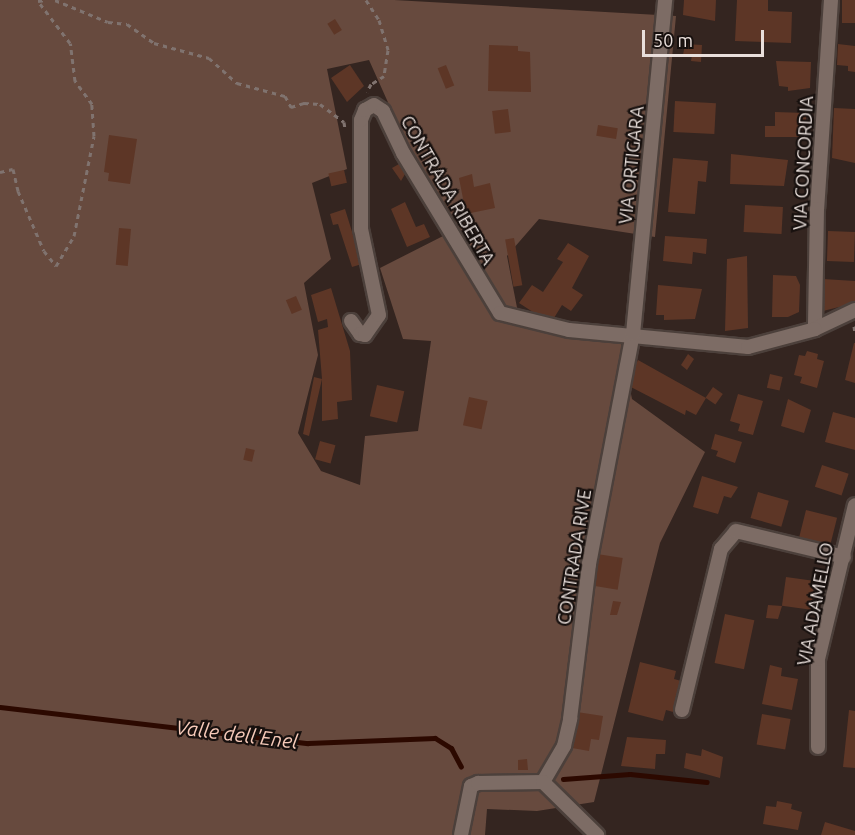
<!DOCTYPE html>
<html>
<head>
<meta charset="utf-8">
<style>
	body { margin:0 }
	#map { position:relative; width:855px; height:835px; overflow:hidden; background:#342520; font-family:Ubuntu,sans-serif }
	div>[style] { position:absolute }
	.green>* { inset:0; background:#674a3e }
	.stream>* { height:5px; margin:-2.5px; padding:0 2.5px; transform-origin:2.5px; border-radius:2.5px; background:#2c0900 }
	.building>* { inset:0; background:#5d3626; transform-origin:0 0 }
	.path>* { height:3px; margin-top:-1.5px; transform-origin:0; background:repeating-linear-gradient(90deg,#80736f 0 4.5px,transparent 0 9px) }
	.roads { filter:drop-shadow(2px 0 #4c403b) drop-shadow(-2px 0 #4c403b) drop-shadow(0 2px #4c403b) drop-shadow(0 -2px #4c403b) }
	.minor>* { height:14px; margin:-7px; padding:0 7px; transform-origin:7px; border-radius:7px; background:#7d6c65 }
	span { translate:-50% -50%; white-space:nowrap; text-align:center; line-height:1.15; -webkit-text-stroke:4.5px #17100e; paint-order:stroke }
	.street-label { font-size:18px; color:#e9dfdb }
	.water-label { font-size:20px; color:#f6cab9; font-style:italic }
	.scale { position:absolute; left:642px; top:30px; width:122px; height:27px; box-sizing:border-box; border:3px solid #e9dfdb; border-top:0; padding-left:8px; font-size:18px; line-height:21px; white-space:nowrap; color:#e9dfdb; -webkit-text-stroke:4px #17100e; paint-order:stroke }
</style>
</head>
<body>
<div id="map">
	<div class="green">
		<i style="clip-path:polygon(evenodd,0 0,394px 0,676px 16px,655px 237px,539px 219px,507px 256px,520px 323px,621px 343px,632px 399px,705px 452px,660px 543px,594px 802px,537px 811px,487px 809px,485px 835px,0 835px,0 0,369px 60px,447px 234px,380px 268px,403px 339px,431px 341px,418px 431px,365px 436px,360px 485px,321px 471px,298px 433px,318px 355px,304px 283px,331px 259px,312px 183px,347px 169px,327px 69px,369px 60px)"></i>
	</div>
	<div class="stream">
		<i style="left:0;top:707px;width:310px;rotate:6.7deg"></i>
		<i style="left:308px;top:743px;width:127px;rotate:-2.3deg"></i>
		<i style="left:435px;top:738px;width:19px;rotate:32deg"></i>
		<i style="left:451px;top:748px;width:21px;rotate:62deg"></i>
		<i style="left:563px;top:779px;width:67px;rotate:-4.3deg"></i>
		<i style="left:630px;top:774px;width:77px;rotate:5.9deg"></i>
	</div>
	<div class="building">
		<i style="clip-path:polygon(684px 0,716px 0,715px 21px,683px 15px)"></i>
		<i style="clip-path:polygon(737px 0,768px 0,768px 11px,792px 12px,791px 43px,735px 41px)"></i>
		<i style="left:842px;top:0;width:13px;height:23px"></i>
		<i style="left:335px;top:19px;width:13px;height:9px;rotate:58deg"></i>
		<i style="clip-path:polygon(685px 44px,702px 45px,701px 62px,691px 61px,692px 55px,683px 55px)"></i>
		<i style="clip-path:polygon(838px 44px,855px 46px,855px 72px,848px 71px,848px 66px,837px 65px)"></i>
		<i style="clip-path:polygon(489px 45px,518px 46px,518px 51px,530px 52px,531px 92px,488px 91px)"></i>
		<i style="clip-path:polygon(776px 61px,811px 62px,810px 88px,788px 91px,788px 87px,779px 86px)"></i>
		<i style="clip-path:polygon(350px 65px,364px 86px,347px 102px,331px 78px)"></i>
		<i style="left:446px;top:65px;width:22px;height:9px;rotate:68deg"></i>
		<i style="left:675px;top:101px;width:41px;height:31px;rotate:3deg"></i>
		<i style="clip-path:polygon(834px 108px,855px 109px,855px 163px,832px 158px)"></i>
		<i style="left:508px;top:109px;width:23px;height:16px;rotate:83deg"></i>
		<i style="clip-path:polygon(775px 112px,806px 113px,806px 137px,765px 137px,765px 126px,775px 126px)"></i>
		<i style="left:598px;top:125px;width:20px;height:11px;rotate:9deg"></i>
		<i style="clip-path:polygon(109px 135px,137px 139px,130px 184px,108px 181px,109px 173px,104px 172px)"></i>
		<i style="clip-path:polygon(731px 154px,788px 160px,784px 186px,730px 184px)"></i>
		<i style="clip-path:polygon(673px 158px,708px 161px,706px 182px,698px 181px,695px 214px,668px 212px)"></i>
		<i style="clip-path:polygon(399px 164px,405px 174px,401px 181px,392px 168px)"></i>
		<i style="left:344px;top:170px;width:13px;height:16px;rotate:77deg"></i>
		<i style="clip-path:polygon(472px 174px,474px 187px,490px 183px,495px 208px,466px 214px,459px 178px)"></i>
		<i style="clip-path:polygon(405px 202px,416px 227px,424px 224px,430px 237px,407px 247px,391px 209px)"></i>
		<i style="left:745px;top:205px;width:38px;height:27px;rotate:3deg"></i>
		<i style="clip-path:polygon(345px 209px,362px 264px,352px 267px,338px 224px,333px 225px,330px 214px)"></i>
		<i style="left:119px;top:228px;width:12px;height:37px;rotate:5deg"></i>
		<i style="left:828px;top:231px;width:27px;height:30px;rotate:2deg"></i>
		<i style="clip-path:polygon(665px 236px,707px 239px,706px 254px,693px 252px,692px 264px,663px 261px)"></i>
		<i style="left:514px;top:238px;width:48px;height:9px;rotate:80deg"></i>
		<i style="clip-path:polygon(568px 243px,589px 256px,572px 288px,583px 295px,571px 311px,562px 305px,554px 318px,536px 314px,519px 303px,532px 285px,543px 292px,563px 262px,557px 259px)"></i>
		<i style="clip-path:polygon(747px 256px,748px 328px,725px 331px,727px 259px)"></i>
		<i style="clip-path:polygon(773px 275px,796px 276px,800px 285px,799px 312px,788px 317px,772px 317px)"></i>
		<i style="clip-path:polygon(823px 279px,855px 281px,855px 303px,823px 311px)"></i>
		<i style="clip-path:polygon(658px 285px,702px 289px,695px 319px,664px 320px,664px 315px,656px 315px)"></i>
		<i style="clip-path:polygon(331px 288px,350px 351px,352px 400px,337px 402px,338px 419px,322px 421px,322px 379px,309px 436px,303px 434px,314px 377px,322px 379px,318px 330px,328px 327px,327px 319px,318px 322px,311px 295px)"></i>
		<i style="left:296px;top:296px;width:15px;height:11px;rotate:67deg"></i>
		<i style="clip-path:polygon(854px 343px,855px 343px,855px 383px,845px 380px)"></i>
		<i style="clip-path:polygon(807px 351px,818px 354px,817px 359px,824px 361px,817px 388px,800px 383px,802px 377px,794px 375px,799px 355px,805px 356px)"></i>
		<i style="clip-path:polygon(688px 354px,694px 359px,687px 370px,681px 365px)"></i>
		<i style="clip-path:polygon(638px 360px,706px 398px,696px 415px,686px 410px,685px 415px,625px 384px)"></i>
		<i style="left:770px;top:374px;width:13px;height:14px;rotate:13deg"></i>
		<i style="left:377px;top:385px;width:28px;height:32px;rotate:13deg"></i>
		<i style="left:713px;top:387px;width:12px;height:13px;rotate:35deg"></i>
		<i style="clip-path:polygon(738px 394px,763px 401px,753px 435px,738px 431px,740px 424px,730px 421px)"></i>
		<i style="left:469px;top:397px;width:19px;height:29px;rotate:12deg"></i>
		<i style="clip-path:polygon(788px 399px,811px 410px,804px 433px,781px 426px)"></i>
		<i style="clip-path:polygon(833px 412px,855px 418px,855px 450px,825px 442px)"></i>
		<i style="clip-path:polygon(715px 434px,742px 442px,735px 463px,716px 456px,718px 451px,711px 449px)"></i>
		<i style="left:320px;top:441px;width:16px;height:19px;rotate:15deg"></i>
		<i style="left:246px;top:448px;width:9px;height:12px;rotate:13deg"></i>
		<i style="left:822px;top:465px;width:28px;height:23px;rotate:18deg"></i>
		<i style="clip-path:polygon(702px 476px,738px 487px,731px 498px,724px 496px,718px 514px,693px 507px)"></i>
		<i style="left:758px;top:492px;width:32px;height:27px;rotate:16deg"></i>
		<i style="left:806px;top:510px;width:32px;height:30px;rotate:14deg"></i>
		<i style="left:597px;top:554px;width:26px;height:32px;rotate:9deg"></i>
		<i style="left:786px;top:577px;width:29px;height:29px;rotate:8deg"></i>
		<i style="clip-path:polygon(613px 601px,621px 602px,617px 615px,610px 615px)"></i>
		<i style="clip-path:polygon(768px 605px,782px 606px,778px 619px,766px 618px)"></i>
		<i style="left:725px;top:614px;width:30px;height:50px;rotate:12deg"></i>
		<i style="clip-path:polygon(640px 662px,676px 671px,674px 679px,685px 682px,677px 713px,666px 710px,663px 721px,628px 712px)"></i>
		<i style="clip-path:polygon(770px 665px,782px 668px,781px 676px,798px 679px,792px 710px,762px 704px)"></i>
		<i style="clip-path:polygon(849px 710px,855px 711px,855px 768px,843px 767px)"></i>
		<i style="clip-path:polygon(577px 712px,603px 716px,599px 740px,591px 739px,589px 751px,572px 748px)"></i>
		<i style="left:762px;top:714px;width:29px;height:31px;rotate:10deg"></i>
		<i style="clip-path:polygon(627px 737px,666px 740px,665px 754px,656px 754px,655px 769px,621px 766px)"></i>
		<i style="clip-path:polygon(702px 749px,723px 757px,720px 778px,684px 768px,686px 753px,701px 756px)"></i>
		<i style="clip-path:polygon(527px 759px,528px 770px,518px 770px,518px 760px)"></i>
		<i style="clip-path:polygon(777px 801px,792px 804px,791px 809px,802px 812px,798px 830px,763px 824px,766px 806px,776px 807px)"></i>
		<i style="clip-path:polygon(825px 822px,855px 831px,855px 835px,821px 835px)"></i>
	</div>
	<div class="path">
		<i style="left:55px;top:0;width:57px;rotate:22.5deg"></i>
		<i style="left:108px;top:22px;width:19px;rotate:6deg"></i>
		<i style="left:127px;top:24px;width:33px;rotate:35deg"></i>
		<i style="left:154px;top:43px;width:57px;rotate:15.3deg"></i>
		<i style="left:209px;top:58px;width:38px;rotate:42deg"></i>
		<i style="left:237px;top:83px;width:50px;rotate:15.2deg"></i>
		<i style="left:285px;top:96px;width:13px;rotate:61deg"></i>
		<i style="left:291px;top:107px;width:14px;rotate:-17deg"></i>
		<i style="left:304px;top:103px;width:16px;rotate:4deg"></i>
		<i style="left:320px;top:104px;width:30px;rotate:37deg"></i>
		<i style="left:344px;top:122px;width:7px;rotate:82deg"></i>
		<i style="left:366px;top:0;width:24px;rotate:57deg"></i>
		<i style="left:379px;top:20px;width:31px;rotate:73deg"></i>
		<i style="left:388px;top:50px;width:26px;rotate:99deg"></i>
		<i style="left:384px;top:76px;width:15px;rotate:148deg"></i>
		<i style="left:371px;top:84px;width:9px;rotate:117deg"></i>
		<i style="left:0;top:172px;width:13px;rotate:-13deg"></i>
		<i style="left:13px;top:169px;width:23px;rotate:77deg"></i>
		<i style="left:18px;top:191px;width:65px;rotate:66.6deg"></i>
		<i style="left:44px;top:251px;width:19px;rotate:51deg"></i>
		<i style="left:56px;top:266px;width:35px;rotate:-59deg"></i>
		<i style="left:74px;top:236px;width:102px;rotate:-78.7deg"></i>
		<i style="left:94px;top:136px;width:32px;rotate:-94deg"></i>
		<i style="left:92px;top:104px;width:29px;rotate:-126deg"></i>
		<i style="left:75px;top:81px;width:38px;rotate:-97deg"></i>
		<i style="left:70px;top:43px;width:53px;rotate:-127.3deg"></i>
		<i style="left:38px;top:1px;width:8px;rotate:-7deg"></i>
		<i style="left:854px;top:326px;width:8px;rotate:83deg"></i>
	</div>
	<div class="roads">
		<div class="minor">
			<i style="left:831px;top:0;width:209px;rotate:93.8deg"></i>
			<i style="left:817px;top:209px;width:120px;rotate:91deg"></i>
			<i style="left:815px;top:329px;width:44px;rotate:-25.4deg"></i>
			<i style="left:351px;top:321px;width:16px;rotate:55deg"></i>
			<i style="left:360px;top:334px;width:5px;rotate:11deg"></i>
			<i style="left:365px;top:335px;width:24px;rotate:-55deg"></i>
			<i style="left:379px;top:315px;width:88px;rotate:-101.8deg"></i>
			<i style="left:361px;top:229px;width:109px;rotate:-90deg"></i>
			<i style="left:361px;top:120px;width:11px;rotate:-68deg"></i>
			<i style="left:365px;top:110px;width:10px;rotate:-29deg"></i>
			<i style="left:374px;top:105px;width:11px;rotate:34deg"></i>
			<i style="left:383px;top:111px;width:47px;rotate:64.5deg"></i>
			<i style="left:403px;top:153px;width:187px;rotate:58.8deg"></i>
			<i style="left:500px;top:313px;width:71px;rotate:13.8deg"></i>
			<i style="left:569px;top:330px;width:180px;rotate:5.4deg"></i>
			<i style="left:748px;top:347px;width:69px;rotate:-15deg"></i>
			<i style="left:682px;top:710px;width:166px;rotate:-76.4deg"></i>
			<i style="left:721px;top:549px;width:23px;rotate:-50deg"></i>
			<i style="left:736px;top:531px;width:111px;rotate:13.5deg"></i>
			<i style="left:818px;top:747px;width:88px;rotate:-90deg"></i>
			<i style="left:818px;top:659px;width:158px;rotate:-76.5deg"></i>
			<i style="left:543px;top:782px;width:42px;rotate:-59.7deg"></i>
			<i style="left:564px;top:746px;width:28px;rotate:-77deg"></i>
			<i style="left:570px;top:719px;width:156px;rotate:-83deg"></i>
			<i style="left:589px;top:564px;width:234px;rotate:-79.2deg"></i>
			<i style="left:633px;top:334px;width:336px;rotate:-84.5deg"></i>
			<i style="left:461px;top:835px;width:50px;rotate:-78.5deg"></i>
			<i style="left:471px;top:786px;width:8px;rotate:-23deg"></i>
			<i style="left:478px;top:783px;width:65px;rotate:-0.9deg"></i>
			<i style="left:543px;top:782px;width:76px;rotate:44.5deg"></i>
		</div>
	</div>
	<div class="street-label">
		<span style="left:803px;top:163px;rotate:-87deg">VIA CONCORDIA</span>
		<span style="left:631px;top:165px;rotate:-84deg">VIA ORTIGARA</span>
		<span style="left:448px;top:190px;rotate:60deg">CONTRADA RIBERTA</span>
		<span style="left:574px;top:557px;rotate:-81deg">CONTRADA RIVE</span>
		<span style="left:815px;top:604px;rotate:-79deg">VIA ADAMELLO</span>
	</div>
	<div class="water-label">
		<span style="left:237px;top:734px;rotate:7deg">Valle dell'Enel</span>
	</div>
	<div class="scale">50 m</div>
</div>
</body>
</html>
